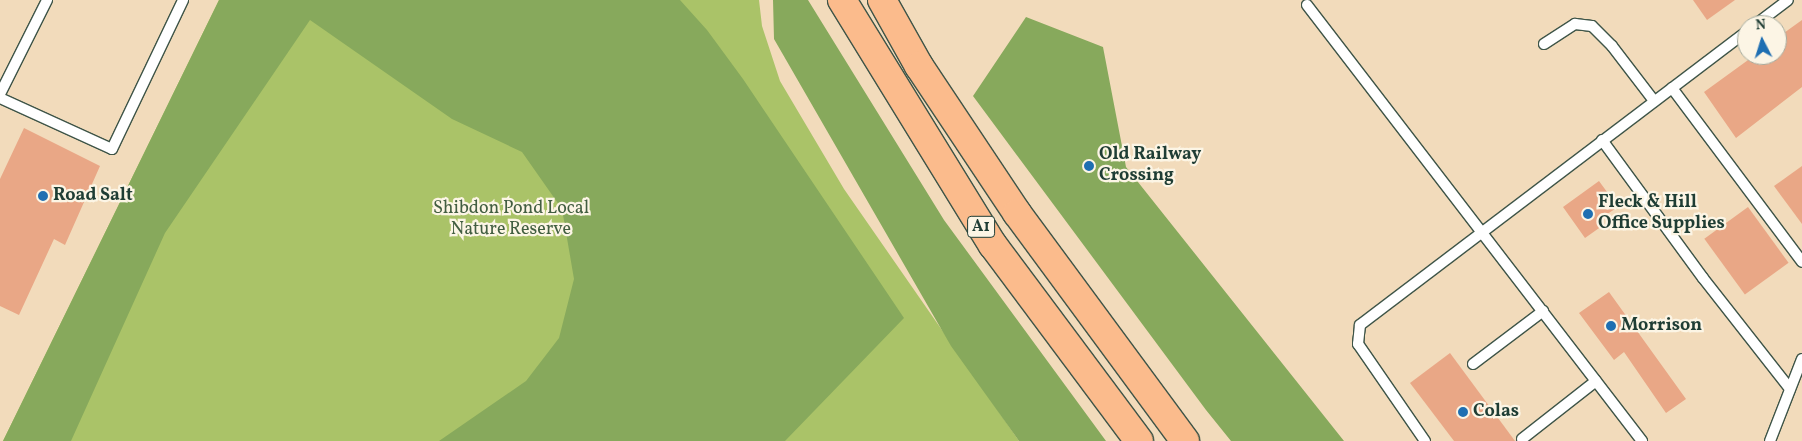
<!DOCTYPE html>
<html>
<head>
<meta charset="utf-8">
<style>
	body { margin:0 }
	#map { position:relative; width:1802px; height:441px; overflow:hidden; background:#f2dbbb; font-family:Vollkorn,serif }
	div>[style] { position:absolute }
	.green>* { inset:0; background:#aac368 }
	.forest>* { inset:0; background:#87a95c }
	.building>* { inset:0; background:#e9a786; transform-origin:0 0 }
	.roads { filter:drop-shadow(1px 0 #3f5548) drop-shadow(-1px 0 #3f5548) drop-shadow(0 1px #3f5548) drop-shadow(0 -1px #3f5548) }
	.service>* { height:10px; margin:-5px; padding:0 5px; transform-origin:5px; border-radius:5px; background:#fff }
	.trunk>* { height:28px; margin:-14px; padding:0 14px; transform-origin:14px; border-radius:14px; background:#fbbb8c }
	.dots>* { width:14px; height:14px; translate:-50% -50%; box-sizing:border-box; border:2px solid #fcf5e5; border-radius:50% }
	span { translate:-50% -50%; white-space:nowrap; text-align:center; line-height:1.15; -webkit-text-stroke:4.5px #fcf5e5; paint-order:stroke }
	.shield-label span { padding:1px 4px; background:#fcf5e5; border:1px solid; border-radius:4px; -webkit-text-stroke-width:0 }
	.shield-label { font-size:16px; color:#1f3d34; font-weight:700 }
	.poi-label { font-size:18px; color:#1f3d34; font-weight:700 }
	.left { translate:0 -50%; text-align:left }
	.park-label { font-size:18px; color:#425e41 }
	.north { position:absolute; left:1737px; top:15px; width:50px; height:50px; box-sizing:border-box; background:#fcf5e5; border:1px solid #a4ab9e; border-radius:50%; rotate:355deg; font-size:14px; font-weight:700; line-height:20px; text-align:center; color:#1f3d34 }
	.north::after { content:''; display:block; margin:auto; width:18px; height:22px; background:#1f6fb2; clip-path:polygon(50% 0,100% 100%,50% 72%,0 100%) }
</style>
</head>
<body>
<div id="map">
	<div class="green">
		<i style="clip-path:polygon(219px 0,759px 0,762px 26px,780px 81px,844px 189px,1019px 441px,3px 441px)"></i>
	</div>
	<div class="forest">
		<i style="clip-path:polygon(219px 0,680px 0,707px 30px,743px 79px,904px 318px,785px 441px,439px 441px,526px 381px,559px 338px,574px 279px,562px 209px,522px 152px,452px 119px,310px 20px,165px 233px,71px 441px,3px 441px)"></i>
		<i style="clip-path:polygon(773px 0,808px 0,944px 220px,1106px 441px,1019px 441px,951px 346px,774px 39px)"></i>
		<i style="clip-path:polygon(1026px 17px,1103px 47px,1126px 167px,1344px 441px,1231px 441px,1206px 410px,973px 96px)"></i>
	</div>
	<div class="building">
		<i style="clip-path:polygon(1693px 0,1735px 0,1707px 20px)"></i>
		<i style="clip-path:polygon(1802px 20px,1802px 87px,1736px 138px,1704px 92px,1755px 55px,1777px 55px,1777px 38px)"></i>
		<i style="clip-path:polygon(24px 128px,100px 166px,65px 245px,54px 239px,19px 315px,0 306px,0 179px)"></i>
		<i style="clip-path:polygon(1802px 166px,1802px 224px,1774px 186px)"></i>
		<i style="clip-path:polygon(1599px 181px,1618px 207px,1598px 220px,1602px 226px,1585px 238px,1563px 207px)"></i>
		<i style="left:1748px;top:207px;width:69px;height:54px;rotate:54deg"></i>
		<i style="clip-path:polygon(1609px 292px,1686px 399px,1666px 413px,1624px 352px,1614px 360px,1579px 313px)"></i>
		<i style="clip-path:polygon(1450px 353px,1515px 441px,1454px 441px,1410px 383px)"></i>
	</div>
	<div class="roads">
		<div class="service">
			<i style="left:1307px;top:5px;width:550px;rotate:52.46deg"></i>
			<i style="left:1755px;top:25px;width:41px;rotate:-37.1deg"></i>
			<i style="left:1544px;top:44px;width:37px;rotate:-33deg"></i>
			<i style="left:1575px;top:24px;width:17px;rotate:7deg"></i>
			<i style="left:1592px;top:26px;width:28px;rotate:45deg"></i>
			<i style="left:1612px;top:46px;width:69px;rotate:52.6deg"></i>
			<i style="left:1672px;top:88px;width:217px;rotate:53.2deg"></i>
			<i style="left:0;top:94px;width:105px;rotate:-63.4deg"></i>
			<i style="left:0;top:98px;width:123px;rotate:24.5deg"></i>
			<i style="left:112px;top:149px;width:165px;rotate:-64.5deg"></i>
			<i style="left:1602px;top:140px;width:171px;rotate:53.8deg"></i>
			<i style="left:1703px;top:278px;width:141px;rotate:51.9deg"></i>
			<i style="left:1473px;top:364px;width:88px;rotate:-37.1deg"></i>
			<i style="left:1522px;top:439px;width:94px;rotate:-38.1deg"></i>
			<i style="left:1425px;top:441px;width:118px;rotate:-124.6deg"></i>
			<i style="left:1358px;top:344px;width:19px;rotate:-84deg"></i>
			<i style="left:1360px;top:325px;width:486px;rotate:-37.2deg"></i>
			<i style="left:1770px;top:441px;width:88px;rotate:-68.7deg"></i>
		</div>
		<div class="trunk">
			<i style="left:842px;top:0;width:288px;rotate:58.4deg"></i>
			<i style="left:993px;top:245px;width:244px;rotate:53.3deg"></i>
			<i style="left:882px;top:0;width:76px;rotate:60.7deg"></i>
			<i style="left:919px;top:66px;width:177px;rotate:56.3deg"></i>
			<i style="left:1017px;top:213px;width:283px;rotate:53.6deg"></i>
		</div>
	</div>
	<div class="dots">
		<i style="left:1089px;top:166px;background:#1f6fb2"></i>
		<i style="left:43px;top:196px;background:#1f6fb2"></i>
		<i style="left:1588px;top:214px;background:#1f6fb2"></i>
		<i style="left:1611px;top:326px;background:#1f6fb2"></i>
		<i style="left:1463px;top:412px;background:#1f6fb2"></i>
	</div>
	<div class="shield-label">
		<span style="left:981px;top:227px">A1</span>
	</div>
	<div class="poi-label">
		<span class="left" style="left:1099px;top:166px">Old Railway<br>Crossing</span>
		<span class="left" style="left:53px;top:196px">Road Salt</span>
		<span class="left" style="left:1598px;top:214px">Fleck &amp; Hill<br>Office Supplies</span>
		<span class="left" style="left:1621px;top:326px">Morrison</span>
		<span class="left" style="left:1473px;top:412px">Colas</span>
	</div>
	<div class="park-label">
		<span style="left:511px;top:220px">Shibdon Pond Local<br>Nature Reserve</span>
	</div>
	<div class="north">N</div>
</div>
</body>
</html>
